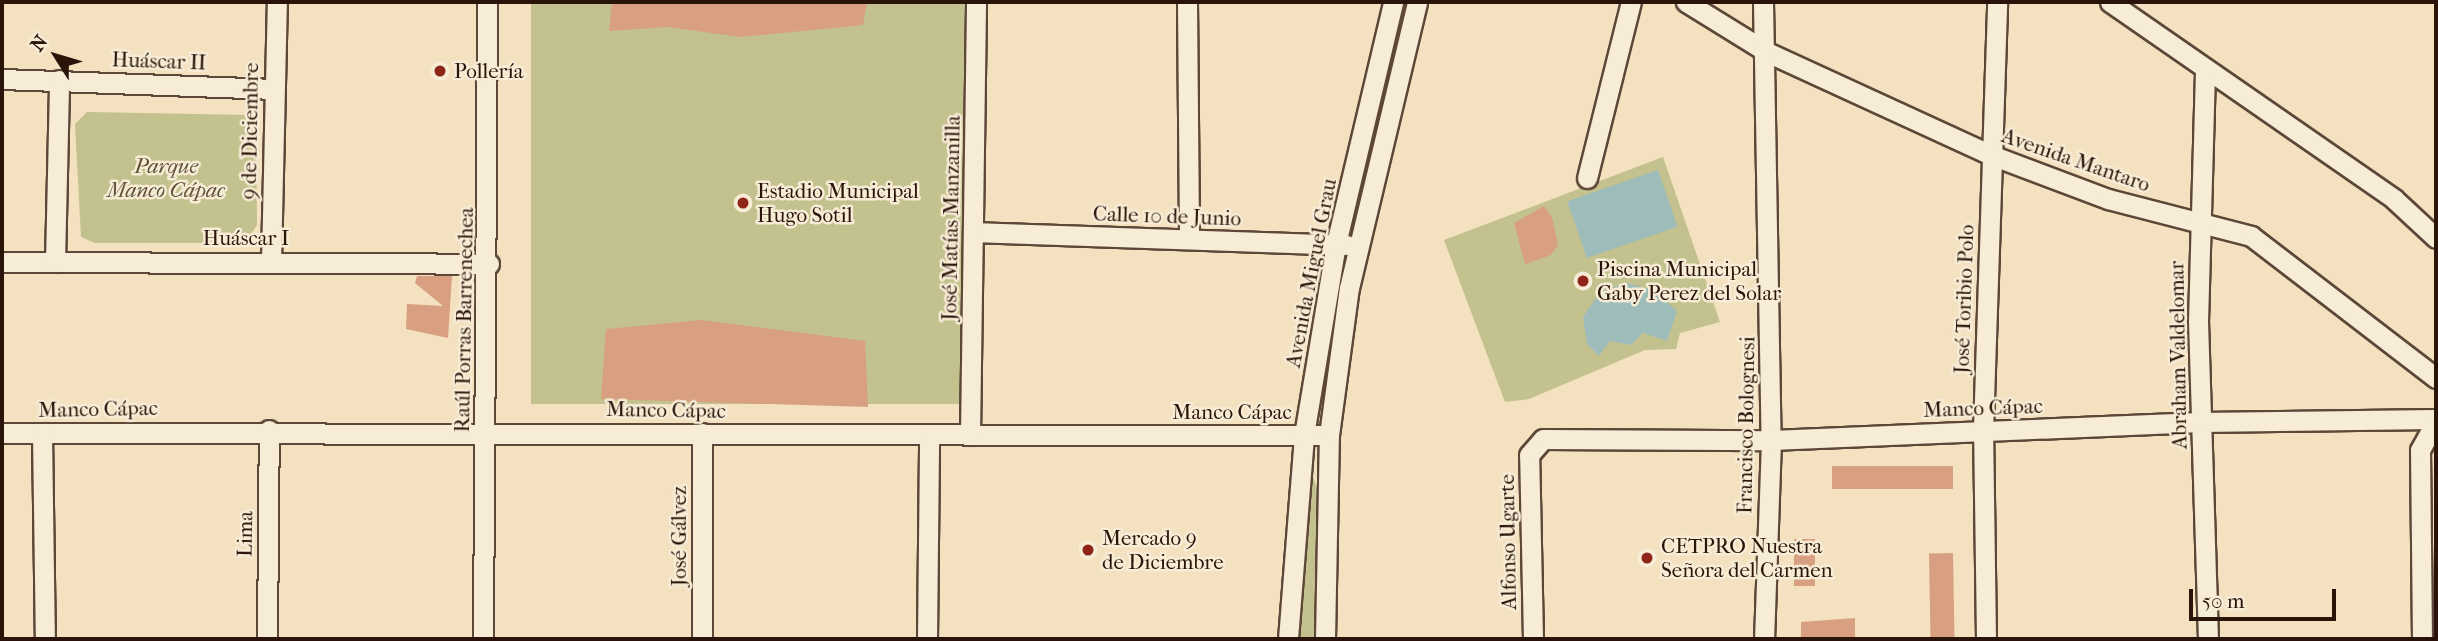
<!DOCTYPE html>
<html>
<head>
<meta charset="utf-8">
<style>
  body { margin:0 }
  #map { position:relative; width:2438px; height:641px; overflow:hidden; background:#f3e1c0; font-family:"IM FELL French Canon",serif }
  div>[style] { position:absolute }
  .green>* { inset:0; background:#c3c18d; transform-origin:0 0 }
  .water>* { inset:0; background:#9ebcba; transform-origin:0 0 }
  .building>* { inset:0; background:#d8a080; transform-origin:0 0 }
  .roads { filter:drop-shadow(2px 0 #5c4738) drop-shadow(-2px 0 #5c4738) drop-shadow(0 2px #5c4738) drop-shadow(0 -2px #5c4738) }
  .street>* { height:19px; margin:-9.5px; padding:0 9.5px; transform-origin:9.5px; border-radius:9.5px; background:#f7ecd6 }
  .dots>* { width:19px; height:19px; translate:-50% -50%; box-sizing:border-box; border:4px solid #f7ecd6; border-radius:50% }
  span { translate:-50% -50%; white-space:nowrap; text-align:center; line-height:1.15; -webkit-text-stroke:5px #f7ecd6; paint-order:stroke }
  .street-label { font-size:21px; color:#2a140a }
  .poi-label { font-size:21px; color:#2a140a }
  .left { translate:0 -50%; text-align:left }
  .park-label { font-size:21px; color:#605138; font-style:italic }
  .frame { position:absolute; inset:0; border:4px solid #2a140a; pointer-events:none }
  .north { position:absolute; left:21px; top:21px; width:70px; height:70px; -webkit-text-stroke:5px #f7ecd6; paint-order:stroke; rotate:307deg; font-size:19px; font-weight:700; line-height:28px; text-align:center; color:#2a140a }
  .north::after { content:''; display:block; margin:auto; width:24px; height:32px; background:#2a140a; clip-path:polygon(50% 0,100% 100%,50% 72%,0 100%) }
  .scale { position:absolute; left:2189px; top:589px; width:147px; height:32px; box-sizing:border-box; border:4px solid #2a140a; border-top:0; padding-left:9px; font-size:21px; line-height:24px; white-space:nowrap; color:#2a140a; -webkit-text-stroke:5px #f7ecd6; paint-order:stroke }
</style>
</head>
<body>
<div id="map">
  <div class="green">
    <i style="left:531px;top:2px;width:438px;height:402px"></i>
    <i style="clip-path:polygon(87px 112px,250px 115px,256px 126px,257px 225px,249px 237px,243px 243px,95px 243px,81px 237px,75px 124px)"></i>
    <i style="clip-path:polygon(1663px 157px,1720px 322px,1680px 333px,1676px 349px,1645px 350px,1529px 399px,1505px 402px,1444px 240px)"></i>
    <i style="clip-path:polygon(1312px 475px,1318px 489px,1315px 639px,1296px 639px,1306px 485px)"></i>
  </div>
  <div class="water">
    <i style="left:1658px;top:170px;width:60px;height:96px;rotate:71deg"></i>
    <i style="clip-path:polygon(1626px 283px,1654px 290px,1677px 311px,1667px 341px,1643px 333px,1631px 345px,1610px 341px,1599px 356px,1587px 344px,1583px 317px,1600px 292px)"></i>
  </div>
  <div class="building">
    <i style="clip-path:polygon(612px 2px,867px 2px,863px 25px,741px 37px,667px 27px,609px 31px)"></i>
    <i style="clip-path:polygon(1544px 206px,1552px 217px,1558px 245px,1551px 255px,1525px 264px,1514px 223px)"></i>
    <i style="clip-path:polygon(417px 276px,452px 276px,448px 338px,406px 329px,407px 304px,443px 306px,415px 283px)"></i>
    <i style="clip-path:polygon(701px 320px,865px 341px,868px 407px,601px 399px,606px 329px)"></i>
    <i style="left:1953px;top:466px;width:23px;height:121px;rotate:90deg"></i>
    <i style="left:1794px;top:539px;width:21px;height:47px"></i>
    <i style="left:1953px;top:553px;width:86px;height:24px;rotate:89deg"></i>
    <i style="clip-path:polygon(1855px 618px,1855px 639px,1801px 639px,1801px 622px)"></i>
  </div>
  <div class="roads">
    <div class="street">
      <i style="left:1187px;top:2px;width:236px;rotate:89.5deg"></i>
      <i style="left:1686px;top:2px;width:95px;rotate:31.7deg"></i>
      <i style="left:1767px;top:52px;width:247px;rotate:24.7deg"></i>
      <i style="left:1991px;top:155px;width:125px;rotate:20.6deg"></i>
      <i style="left:2108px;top:199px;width:148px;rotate:14.5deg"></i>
      <i style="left:2251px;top:236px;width:233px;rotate:37.5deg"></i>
      <i style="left:1763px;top:2px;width:438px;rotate:89deg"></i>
      <i style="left:1771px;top:440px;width:199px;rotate:92deg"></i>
      <i style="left:2110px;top:2px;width:346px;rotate:34.7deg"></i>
      <i style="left:2394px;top:199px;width:57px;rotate:42.9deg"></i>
      <i style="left:2205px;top:71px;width:250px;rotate:91.6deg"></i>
      <i style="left:2198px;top:321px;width:318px;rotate:88.2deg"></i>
      <i style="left:2px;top:79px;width:271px;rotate:2.1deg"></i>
      <i style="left:1587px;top:178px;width:181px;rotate:-76deg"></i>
      <i style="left:974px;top:232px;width:373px;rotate:2deg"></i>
      <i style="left:271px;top:261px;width:259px;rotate:-88.7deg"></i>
      <i style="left:2px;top:262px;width:487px;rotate:0.2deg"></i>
      <i style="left:55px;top:262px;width:182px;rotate:-88.7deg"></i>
      <i style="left:2px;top:433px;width:1327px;rotate:0.09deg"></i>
      <i style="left:42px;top:433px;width:206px;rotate:89.2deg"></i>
      <i style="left:702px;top:433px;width:206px;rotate:90deg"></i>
      <i style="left:970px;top:435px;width:433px;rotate:-89.2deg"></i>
      <i style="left:267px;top:639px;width:209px;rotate:-89.5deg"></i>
      <i style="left:483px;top:639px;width:637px;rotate:-89.64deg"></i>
      <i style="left:927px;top:639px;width:204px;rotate:-89.4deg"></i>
      <i style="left:1288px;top:639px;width:205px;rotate:-85.5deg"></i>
      <i style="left:1304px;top:435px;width:194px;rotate:-80.5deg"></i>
      <i style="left:1336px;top:244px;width:249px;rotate:-76.7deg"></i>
      <i style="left:1325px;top:639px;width:204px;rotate:-88.9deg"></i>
      <i style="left:1329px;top:435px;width:148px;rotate:-82.3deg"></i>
      <i style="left:1349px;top:288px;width:294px;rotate:-76.6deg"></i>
      <i style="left:1533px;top:639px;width:184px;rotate:-91.2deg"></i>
      <i style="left:1529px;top:455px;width:21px;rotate:-49deg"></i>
      <i style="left:1543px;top:439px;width:228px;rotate:0.3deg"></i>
      <i style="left:1771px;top:440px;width:429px;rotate:-2.4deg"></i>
      <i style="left:2200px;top:422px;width:236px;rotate:-0.7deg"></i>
      <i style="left:1986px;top:639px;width:209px;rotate:-90.8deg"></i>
      <i style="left:1983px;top:430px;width:428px;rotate:-88.1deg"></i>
      <i style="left:2422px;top:639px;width:189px;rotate:-90.6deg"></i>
      <i style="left:2420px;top:450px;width:33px;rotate:-61deg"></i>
    </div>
  </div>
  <div class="dots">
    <i style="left:440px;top:71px;background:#8f2418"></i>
    <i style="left:743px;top:203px;background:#8f2418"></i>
    <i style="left:1583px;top:281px;background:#8f2418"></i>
    <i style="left:1088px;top:550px;background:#8f2418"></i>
    <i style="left:1647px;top:558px;background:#8f2418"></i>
  </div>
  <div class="street-label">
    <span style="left:159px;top:61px;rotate:2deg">Huáscar II</span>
    <span style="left:250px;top:131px;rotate:-89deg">9 de Diciembre</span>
    <span style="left:2076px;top:160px;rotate:19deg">Avenida Mantaro</span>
    <span style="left:1167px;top:216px;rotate:2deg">Calle 10 de Junio</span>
    <span style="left:951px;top:218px;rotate:-89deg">José Matías Manzanilla</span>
    <span style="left:246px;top:238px">Huáscar I</span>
    <span style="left:1311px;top:273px;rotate:-79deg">Avenida Miguel Grau</span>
    <span style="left:1964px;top:299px;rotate:-88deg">José Toribio Polo</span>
    <span style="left:464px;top:320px;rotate:-89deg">Raúl Porras Barrenechea</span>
    <span style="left:2178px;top:355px;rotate:-91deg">Abraham Valdelomar</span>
    <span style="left:1983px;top:408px;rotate:-2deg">Manco Cápac</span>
    <span style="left:98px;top:409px;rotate:-1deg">Manco Cápac</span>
    <span style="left:666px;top:410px;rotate:1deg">Manco Cápac</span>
    <span style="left:1232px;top:412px">Manco Cápac</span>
    <span style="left:1746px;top:425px;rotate:-89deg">Francisco Bolognesi</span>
    <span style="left:245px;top:534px;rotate:-89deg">Lima</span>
    <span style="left:679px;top:536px;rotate:-90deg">José Gálvez</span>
    <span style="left:1508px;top:542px;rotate:-91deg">Alfonso Ugarte</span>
  </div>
  <div class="poi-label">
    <span class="left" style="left:454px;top:71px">Pollería</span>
    <span class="left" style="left:757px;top:203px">Estadio Municipal<br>Hugo Sotil</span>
    <span class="left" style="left:1597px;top:281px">Piscina Municipal<br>Gaby Perez del Solar</span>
    <span class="left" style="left:1102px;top:550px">Mercado 9<br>de Diciembre</span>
    <span class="left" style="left:1661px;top:558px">CETPRO Nuestra<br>Señora del Carmen</span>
  </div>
  <div class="park-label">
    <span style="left:166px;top:178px">Parque<br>Manco Cápac</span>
  </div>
  <div class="frame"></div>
  <div class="north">N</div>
  <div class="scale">50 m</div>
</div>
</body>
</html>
